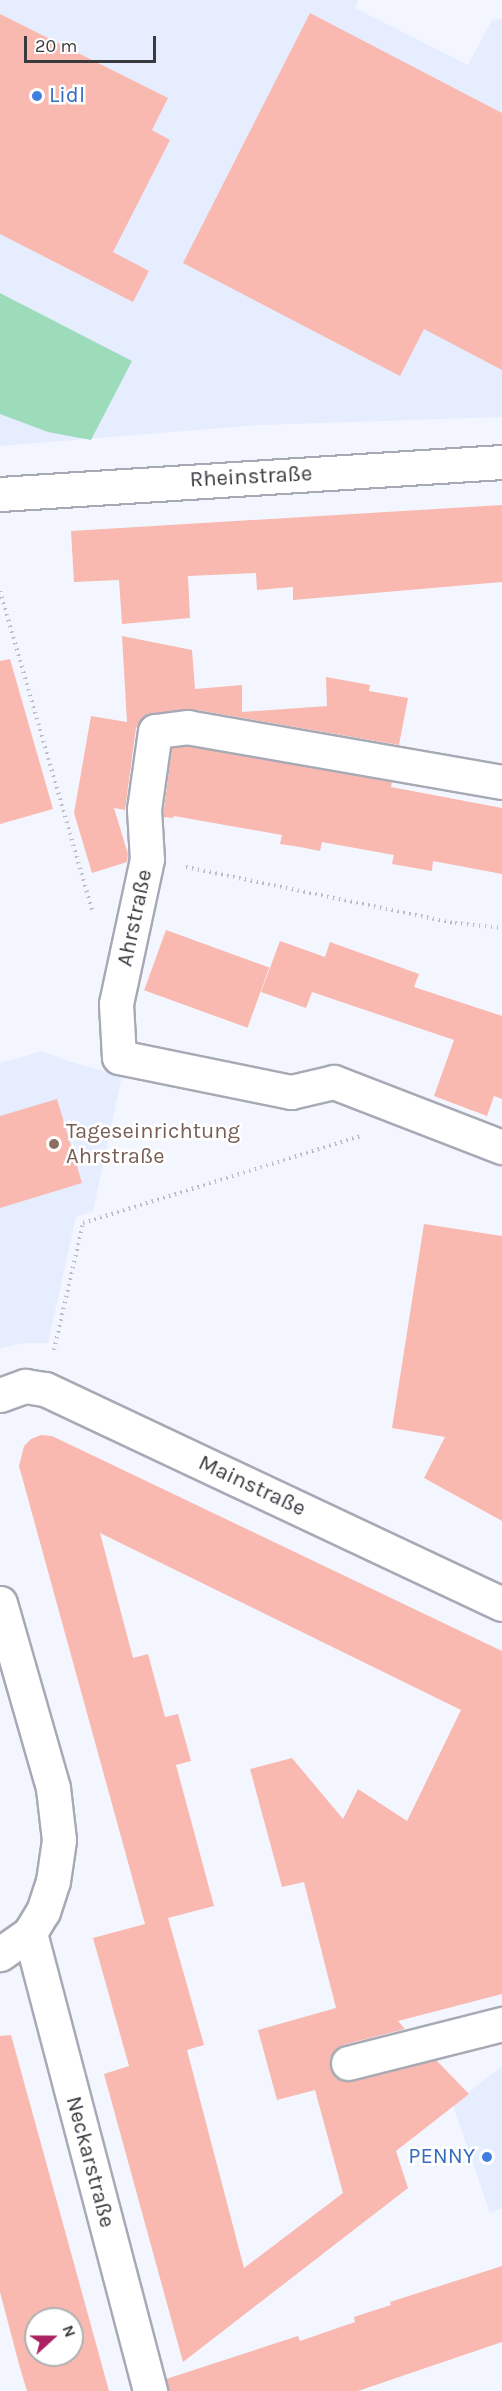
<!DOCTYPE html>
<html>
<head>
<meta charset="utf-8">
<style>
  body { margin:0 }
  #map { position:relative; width:502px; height:2391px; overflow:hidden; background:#f3f6ff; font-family:Karla,sans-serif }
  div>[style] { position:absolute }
  .built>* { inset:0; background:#e6edff }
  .green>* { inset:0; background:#9cdcbb }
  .building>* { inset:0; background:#f9b9b0; transform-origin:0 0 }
  .path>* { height:4px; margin-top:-2px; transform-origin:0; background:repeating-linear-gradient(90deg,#babdc4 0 1.5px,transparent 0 6px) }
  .roads { filter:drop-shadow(2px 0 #a7aab5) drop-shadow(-2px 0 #a7aab5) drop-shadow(0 2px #a7aab5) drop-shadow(0 -2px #a7aab5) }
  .minor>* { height:33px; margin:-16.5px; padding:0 16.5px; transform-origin:16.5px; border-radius:16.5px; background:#fff }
  .dots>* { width:16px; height:16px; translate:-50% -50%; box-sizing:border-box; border:3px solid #fff; border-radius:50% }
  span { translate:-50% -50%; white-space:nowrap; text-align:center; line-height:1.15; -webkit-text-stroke:5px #fff; paint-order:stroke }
  .shop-label { font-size:22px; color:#366cbe }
  .left { translate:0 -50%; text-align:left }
  .right { translate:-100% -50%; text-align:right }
  .street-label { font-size:22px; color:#383a3e }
  .education-label { font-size:22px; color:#785e54 }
  .north { position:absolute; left:24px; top:2307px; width:60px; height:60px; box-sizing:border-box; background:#fff; border:2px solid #afb0b2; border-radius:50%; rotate:69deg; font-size:16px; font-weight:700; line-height:24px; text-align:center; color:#383a3e }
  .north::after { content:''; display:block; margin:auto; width:21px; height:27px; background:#ac2161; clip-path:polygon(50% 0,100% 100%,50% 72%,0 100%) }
  .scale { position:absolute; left:24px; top:36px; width:132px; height:27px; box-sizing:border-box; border:3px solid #383a3e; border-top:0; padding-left:8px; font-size:18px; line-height:21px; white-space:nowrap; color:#383a3e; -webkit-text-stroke:4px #fff; paint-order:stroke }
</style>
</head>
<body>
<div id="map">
  <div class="built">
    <i style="clip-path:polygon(0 0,358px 0,355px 8px,468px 65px,492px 20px,502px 19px,502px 417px,260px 425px,0 446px,0 414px,9px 416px,131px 361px,0 293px)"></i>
    <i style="clip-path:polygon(42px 1051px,71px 1062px,122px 1076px,93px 1211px,76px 1217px,48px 1343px,25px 1343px,0 1348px,0 1063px)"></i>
    <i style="clip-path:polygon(502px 2066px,502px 2208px,490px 2213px,453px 2105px)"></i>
  </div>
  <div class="green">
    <i style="clip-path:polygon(0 293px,132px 361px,91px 440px,48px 432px,0 414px)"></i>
  </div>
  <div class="building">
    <i style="clip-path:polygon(310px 13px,502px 113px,502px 370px,424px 329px,400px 376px,183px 263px)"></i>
    <i style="clip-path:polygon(0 14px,168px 98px,152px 130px,170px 140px,113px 252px,149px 271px,133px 302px,0 234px)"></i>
    <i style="clip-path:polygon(502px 505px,502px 582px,293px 600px,293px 587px,257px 590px,256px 573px,188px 576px,190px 618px,122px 624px,119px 580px,74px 582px,71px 531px)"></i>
    <i style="clip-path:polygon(122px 636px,192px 650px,195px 689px,242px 685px,242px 712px,327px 706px,326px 677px,370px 685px,369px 691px,408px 698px,399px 745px,191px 709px,146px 715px,136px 728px,125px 810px,114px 808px,128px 854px,127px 862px,92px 873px,74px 813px,91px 716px,127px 722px)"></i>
    <i style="clip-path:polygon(10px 659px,53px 809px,0 824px,0 661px)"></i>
    <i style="clip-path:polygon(188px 746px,392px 782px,391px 787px,502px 808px,502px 874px,433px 861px,432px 871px,392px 864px,394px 855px,322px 842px,320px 851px,300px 847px,280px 844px,282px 835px,174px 816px,173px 818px,163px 817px,172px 748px)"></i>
    <i style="left:166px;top:930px;width:110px;height:64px;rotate:20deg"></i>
    <i style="clip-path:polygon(280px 941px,325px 957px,330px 942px,419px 974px,414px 987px,502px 1016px,502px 1099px,494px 1096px,487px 1116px,434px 1096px,454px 1040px,312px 992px,306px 1008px,261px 992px)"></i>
    <i style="clip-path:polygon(57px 1099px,82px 1183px,0 1208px,0 1116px)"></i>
    <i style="clip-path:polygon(424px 1224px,502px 1236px,502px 1521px,424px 1478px,445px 1437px,392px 1428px)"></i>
    <i style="clip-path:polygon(evenodd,41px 1435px,52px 1436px,502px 1651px,502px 1994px,398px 2021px,405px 2029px,343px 2045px,335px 2050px,330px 2058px,330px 2068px,334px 2076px,343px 2081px,436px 2060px,469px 2094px,396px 2151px,408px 2188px,183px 2362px,104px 2074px,129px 2066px,93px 1938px,145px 1924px,19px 1466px,24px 1446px,31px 1439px,41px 1435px,100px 1533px,461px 1710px,407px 1821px,358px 1789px,343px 1819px,292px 1758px,250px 1769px,282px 1887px,304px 1882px,336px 2008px,258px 2030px,277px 2100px,315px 2090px,343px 2193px,244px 2268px,187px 2050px,204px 2045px,168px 1918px,214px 1906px,176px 1765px,191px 1761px,178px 1714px,165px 1717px,148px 1654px,133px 1658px,100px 1533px)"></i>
    <i style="clip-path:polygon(evenodd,11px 2035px,54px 2191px,109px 2391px,27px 2391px,20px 2368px,0 2292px,0 2036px,11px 2035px,36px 2319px,72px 2319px,72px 2355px,36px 2355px,36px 2319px)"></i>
    <i style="clip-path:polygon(502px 2266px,502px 2342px,358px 2391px,168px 2391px,166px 2379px,298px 2336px,300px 2341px,355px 2322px,354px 2317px,391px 2305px,390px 2302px)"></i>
  </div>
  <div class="path">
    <i style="left:0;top:591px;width:335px;rotate:73.9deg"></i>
    <i style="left:186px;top:867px;width:275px;rotate:11.8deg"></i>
    <i style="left:455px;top:923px;width:47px;rotate:6.1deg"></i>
    <i style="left:54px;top:1350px;width:130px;rotate:-77.1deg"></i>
    <i style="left:83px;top:1223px;width:291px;rotate:-17.4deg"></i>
  </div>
  <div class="roads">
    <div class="minor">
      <i style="left:0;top:494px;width:503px;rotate:-3.65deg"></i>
      <i style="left:502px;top:782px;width:319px;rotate:-170.1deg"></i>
      <i style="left:188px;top:727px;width:33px;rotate:173deg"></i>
      <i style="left:155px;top:731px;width:79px;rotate:98deg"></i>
      <i style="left:144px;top:809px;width:50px;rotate:86.6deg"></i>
      <i style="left:147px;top:859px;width:148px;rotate:102.1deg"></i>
      <i style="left:116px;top:1004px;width:53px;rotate:86.8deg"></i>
      <i style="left:119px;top:1057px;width:176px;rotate:11.5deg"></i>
      <i style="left:291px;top:1092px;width:44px;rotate:-13.1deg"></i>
      <i style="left:334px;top:1082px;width:180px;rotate:21.2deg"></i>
      <i style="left:0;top:1395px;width:27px;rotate:-20deg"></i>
      <i style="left:25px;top:1386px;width:20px;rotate:9deg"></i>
      <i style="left:45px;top:1389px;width:505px;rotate:25.2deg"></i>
      <i style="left:0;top:1603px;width:192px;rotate:74deg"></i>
      <i style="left:53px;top:1788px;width:52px;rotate:83.4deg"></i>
      <i style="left:59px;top:1840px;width:41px;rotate:98.3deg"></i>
      <i style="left:53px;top:1881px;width:32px;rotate:108deg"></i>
      <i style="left:43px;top:1911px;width:26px;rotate:121deg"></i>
      <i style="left:30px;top:1933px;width:37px;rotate:145deg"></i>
      <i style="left:30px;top:1933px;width:473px;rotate:75.3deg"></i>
      <i style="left:348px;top:2063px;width:159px;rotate:-14.2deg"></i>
    </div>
  </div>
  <div class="dots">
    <i style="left:37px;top:96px;background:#3f7fe0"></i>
    <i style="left:54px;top:1144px;background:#8d6e63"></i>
    <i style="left:487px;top:2157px;background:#3f7fe0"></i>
  </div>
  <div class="shop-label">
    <span class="left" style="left:49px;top:96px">Lidl</span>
    <span class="right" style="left:475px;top:2157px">PENNY</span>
  </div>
  <div class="street-label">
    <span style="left:251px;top:477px;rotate:-3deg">Rheinstraße</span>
    <span style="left:135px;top:918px;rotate:-78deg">Ahrstraße</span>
    <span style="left:252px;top:1486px;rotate:25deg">Mainstraße</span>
    <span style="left:90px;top:2162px;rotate:75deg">Neckarstraße</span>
  </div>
  <div class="education-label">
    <span class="left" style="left:66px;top:1144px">Tageseinrichtung<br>Ahrstraße</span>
  </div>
  <div class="north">N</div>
  <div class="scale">20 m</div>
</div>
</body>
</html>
